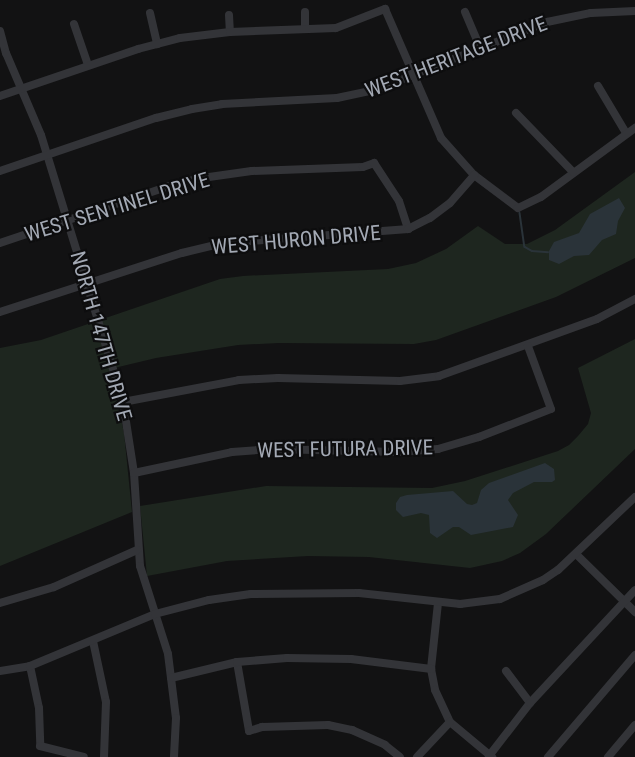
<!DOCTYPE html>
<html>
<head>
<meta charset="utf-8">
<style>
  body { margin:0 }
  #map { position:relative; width:635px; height:757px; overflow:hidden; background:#121213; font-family:"Roboto Condensed",sans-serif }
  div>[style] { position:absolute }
  .green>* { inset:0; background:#1e261f }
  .water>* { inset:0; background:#2a3339 }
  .stream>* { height:1.5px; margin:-0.75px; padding:0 0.75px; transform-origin:0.75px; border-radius:0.75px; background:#2a3339 }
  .minor>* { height:8px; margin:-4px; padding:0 4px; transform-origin:4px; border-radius:4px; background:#333438 }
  span { translate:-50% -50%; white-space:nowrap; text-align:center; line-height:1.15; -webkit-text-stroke:4.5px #0d0d0e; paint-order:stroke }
  .street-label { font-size:21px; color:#a3a9b4 }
</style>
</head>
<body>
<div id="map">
  <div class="green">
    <i style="clip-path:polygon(635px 172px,635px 258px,556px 297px,436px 340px,414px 344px,279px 343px,238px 345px,156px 358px,110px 369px,124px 433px,132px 512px,0 566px,0 348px,41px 340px,220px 279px,243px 276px,388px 269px,416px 263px,446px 249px,478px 226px,505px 244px,527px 244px,555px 230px)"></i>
    <i style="clip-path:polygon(635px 339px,635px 449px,546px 534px,520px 553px,502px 561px,470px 568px,369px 557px,308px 556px,227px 561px,147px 576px,140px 506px,266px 486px,432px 488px,465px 481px,558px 451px,569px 445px,578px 436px,588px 424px,591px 413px,578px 368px)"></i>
  </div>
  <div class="water">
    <i style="clip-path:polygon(619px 198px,625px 208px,618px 221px,616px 234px,602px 240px,589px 255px,574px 256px,559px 264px,549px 260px,549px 251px,554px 242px,579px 233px,590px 214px)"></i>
    <i style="clip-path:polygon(545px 463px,554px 469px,555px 480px,552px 482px,534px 482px,513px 493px,508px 500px,518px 515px,513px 527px,471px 535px,459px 527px,453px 527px,437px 538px,430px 533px,429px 515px,421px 513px,403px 517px,396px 510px,396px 503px,400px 497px,407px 495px,453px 491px,467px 504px,472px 505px,477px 503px,481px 490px,489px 483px)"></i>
  </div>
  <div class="stream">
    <i style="left:520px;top:213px;width:34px;rotate:82deg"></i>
    <i style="left:525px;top:247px;width:8px;rotate:30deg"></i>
    <i style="left:532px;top:251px;width:16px;rotate:4deg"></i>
  </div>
  <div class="minor">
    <i style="left:305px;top:12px;width:17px;rotate:90deg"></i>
    <i style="left:465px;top:12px;width:38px;rotate:67deg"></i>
    <i style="left:150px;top:13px;width:32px;rotate:77deg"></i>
    <i style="left:229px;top:15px;width:17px;rotate:87deg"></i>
    <i style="left:74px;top:24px;width:43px;rotate:71.1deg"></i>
    <i style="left:0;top:31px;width:23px;rotate:75deg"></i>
    <i style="left:6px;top:53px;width:89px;rotate:66.9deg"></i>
    <i style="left:41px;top:135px;width:279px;rotate:72.9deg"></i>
    <i style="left:123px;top:402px;width:72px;rotate:81.2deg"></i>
    <i style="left:134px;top:473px;width:93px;rotate:86.3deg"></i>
    <i style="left:140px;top:566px;width:92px;rotate:72.3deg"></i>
    <i style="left:168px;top:654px;width:64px;rotate:82.9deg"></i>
    <i style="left:176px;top:718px;width:39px;rotate:93deg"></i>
    <i style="left:598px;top:86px;width:55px;rotate:59.2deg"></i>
    <i style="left:0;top:96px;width:146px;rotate:-18.8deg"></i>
    <i style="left:138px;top:49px;width:43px;rotate:-14.7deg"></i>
    <i style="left:180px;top:38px;width:50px;rotate:-6.8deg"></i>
    <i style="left:230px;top:32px;width:106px;rotate:-2.2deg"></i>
    <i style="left:336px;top:28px;width:53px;rotate:-21.2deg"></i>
    <i style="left:385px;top:9px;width:141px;rotate:66.5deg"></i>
    <i style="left:441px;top:138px;width:50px;rotate:48.3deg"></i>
    <i style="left:474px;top:175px;width:55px;rotate:36.9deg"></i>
    <i style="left:518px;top:208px;width:25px;rotate:-26deg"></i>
    <i style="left:541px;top:197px;width:117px;rotate:-36.3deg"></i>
    <i style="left:516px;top:113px;width:82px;rotate:46deg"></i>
    <i style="left:0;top:171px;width:165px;rotate:-18.8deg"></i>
    <i style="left:156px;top:118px;width:37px;rotate:-14deg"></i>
    <i style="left:192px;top:109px;width:30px;rotate:-9deg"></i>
    <i style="left:222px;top:104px;width:115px;rotate:-3deg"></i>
    <i style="left:337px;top:98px;width:39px;rotate:-12deg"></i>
    <i style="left:375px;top:90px;width:185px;rotate:-21.6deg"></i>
    <i style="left:547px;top:22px;width:45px;rotate:-11.6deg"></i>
    <i style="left:591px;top:13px;width:44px;rotate:-2.6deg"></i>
    <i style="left:0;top:243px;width:178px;rotate:-18.6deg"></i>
    <i style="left:169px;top:186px;width:34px;rotate:-14deg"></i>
    <i style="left:202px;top:178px;width:50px;rotate:-8deg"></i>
    <i style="left:252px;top:171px;width:111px;rotate:-2.1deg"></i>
    <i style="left:363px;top:167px;width:12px;rotate:-20deg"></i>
    <i style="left:374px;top:163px;width:45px;rotate:56.7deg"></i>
    <i style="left:399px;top:201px;width:29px;rotate:72deg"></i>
    <i style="left:0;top:312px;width:191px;rotate:-18deg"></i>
    <i style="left:182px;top:253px;width:42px;rotate:-13.7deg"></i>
    <i style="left:223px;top:243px;width:186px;rotate:-4.3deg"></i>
    <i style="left:408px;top:229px;width:25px;rotate:-27deg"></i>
    <i style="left:430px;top:218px;width:25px;rotate:-37deg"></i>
    <i style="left:450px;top:203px;width:37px;rotate:-49deg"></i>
    <i style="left:123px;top:402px;width:118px;rotate:-10.7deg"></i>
    <i style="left:239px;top:380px;width:39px;rotate:-3deg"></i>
    <i style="left:278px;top:378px;width:122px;rotate:1.4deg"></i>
    <i style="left:400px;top:381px;width:39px;rotate:-7deg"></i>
    <i style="left:439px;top:376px;width:168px;rotate:-19.8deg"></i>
    <i style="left:597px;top:319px;width:43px;rotate:-27.8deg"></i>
    <i style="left:134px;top:473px;width:100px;rotate:-12.1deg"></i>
    <i style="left:232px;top:452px;width:40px;rotate:-4.3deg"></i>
    <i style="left:272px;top:449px;width:126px;rotate:1.4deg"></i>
    <i style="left:398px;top:452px;width:40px;rotate:-4.3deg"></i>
    <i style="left:438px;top:449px;width:43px;rotate:-16.3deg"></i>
    <i style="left:479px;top:437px;width:77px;rotate:-21.3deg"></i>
    <i style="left:551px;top:409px;width:67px;rotate:-110.1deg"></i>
    <i style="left:576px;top:554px;width:83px;rotate:44.5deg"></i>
    <i style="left:0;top:603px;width:56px;rotate:-16.5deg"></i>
    <i style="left:54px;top:587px;width:91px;rotate:-24deg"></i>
    <i style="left:438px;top:603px;width:66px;rotate:96.1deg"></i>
    <i style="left:431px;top:669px;width:21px;rotate:79deg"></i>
    <i style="left:435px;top:690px;width:35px;rotate:65deg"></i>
    <i style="left:450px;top:722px;width:55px;rotate:39.8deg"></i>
    <i style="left:93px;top:641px;width:62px;rotate:78deg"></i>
    <i style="left:106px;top:702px;width:55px;rotate:92.1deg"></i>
    <i style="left:237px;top:662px;width:70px;rotate:80.1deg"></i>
    <i style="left:249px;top:731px;width:14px;rotate:-17deg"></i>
    <i style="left:262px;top:727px;width:66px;rotate:-1.7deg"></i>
    <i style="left:328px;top:725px;width:25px;rotate:12deg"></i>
    <i style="left:352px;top:730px;width:36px;rotate:24deg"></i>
    <i style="left:385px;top:745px;width:19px;rotate:39deg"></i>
    <i style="left:30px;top:666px;width:43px;rotate:77.9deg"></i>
    <i style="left:39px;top:708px;width:38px;rotate:88deg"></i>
    <i style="left:40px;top:746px;width:45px;rotate:14deg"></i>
    <i style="left:0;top:671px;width:30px;rotate:-9deg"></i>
    <i style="left:30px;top:666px;width:135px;rotate:-22.6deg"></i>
    <i style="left:155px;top:614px;width:56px;rotate:-14.5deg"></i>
    <i style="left:209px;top:600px;width:42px;rotate:-8.1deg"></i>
    <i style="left:251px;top:594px;width:108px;rotate:-0.5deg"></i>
    <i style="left:359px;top:593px;width:102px;rotate:6.2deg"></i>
    <i style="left:460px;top:604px;width:40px;rotate:-7.1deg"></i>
    <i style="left:500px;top:599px;width:47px;rotate:-23.8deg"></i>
    <i style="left:543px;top:580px;width:18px;rotate:-34deg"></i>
    <i style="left:558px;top:570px;width:106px;rotate:-43.5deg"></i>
    <i style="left:506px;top:671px;width:40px;rotate:53deg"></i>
    <i style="left:171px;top:678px;width:68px;rotate:-13.6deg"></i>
    <i style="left:237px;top:662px;width:50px;rotate:-4.6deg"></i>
    <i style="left:287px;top:658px;width:64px;rotate:0.9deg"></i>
    <i style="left:351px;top:659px;width:81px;rotate:7.1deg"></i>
    <i style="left:489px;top:756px;width:67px;rotate:-52.3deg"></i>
    <i style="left:530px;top:703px;width:154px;rotate:-47.1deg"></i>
    <i style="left:417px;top:757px;width:48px;rotate:-46.7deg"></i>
    <i style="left:548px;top:757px;width:134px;rotate:-49.5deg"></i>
    <i style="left:608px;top:757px;width:42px;rotate:-49.8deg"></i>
  </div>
  <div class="street-label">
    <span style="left:456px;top:57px;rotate:-21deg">WEST HERITAGE DRIVE</span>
    <span style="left:117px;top:207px;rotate:-17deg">WEST SENTINEL DRIVE</span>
    <span style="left:296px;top:240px;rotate:-5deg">WEST HURON DRIVE</span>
    <span style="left:101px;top:336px;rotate:74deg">NORTH 147TH DRIVE</span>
    <span style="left:345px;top:449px;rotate:-1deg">WEST FUTURA DRIVE</span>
  </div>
</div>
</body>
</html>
